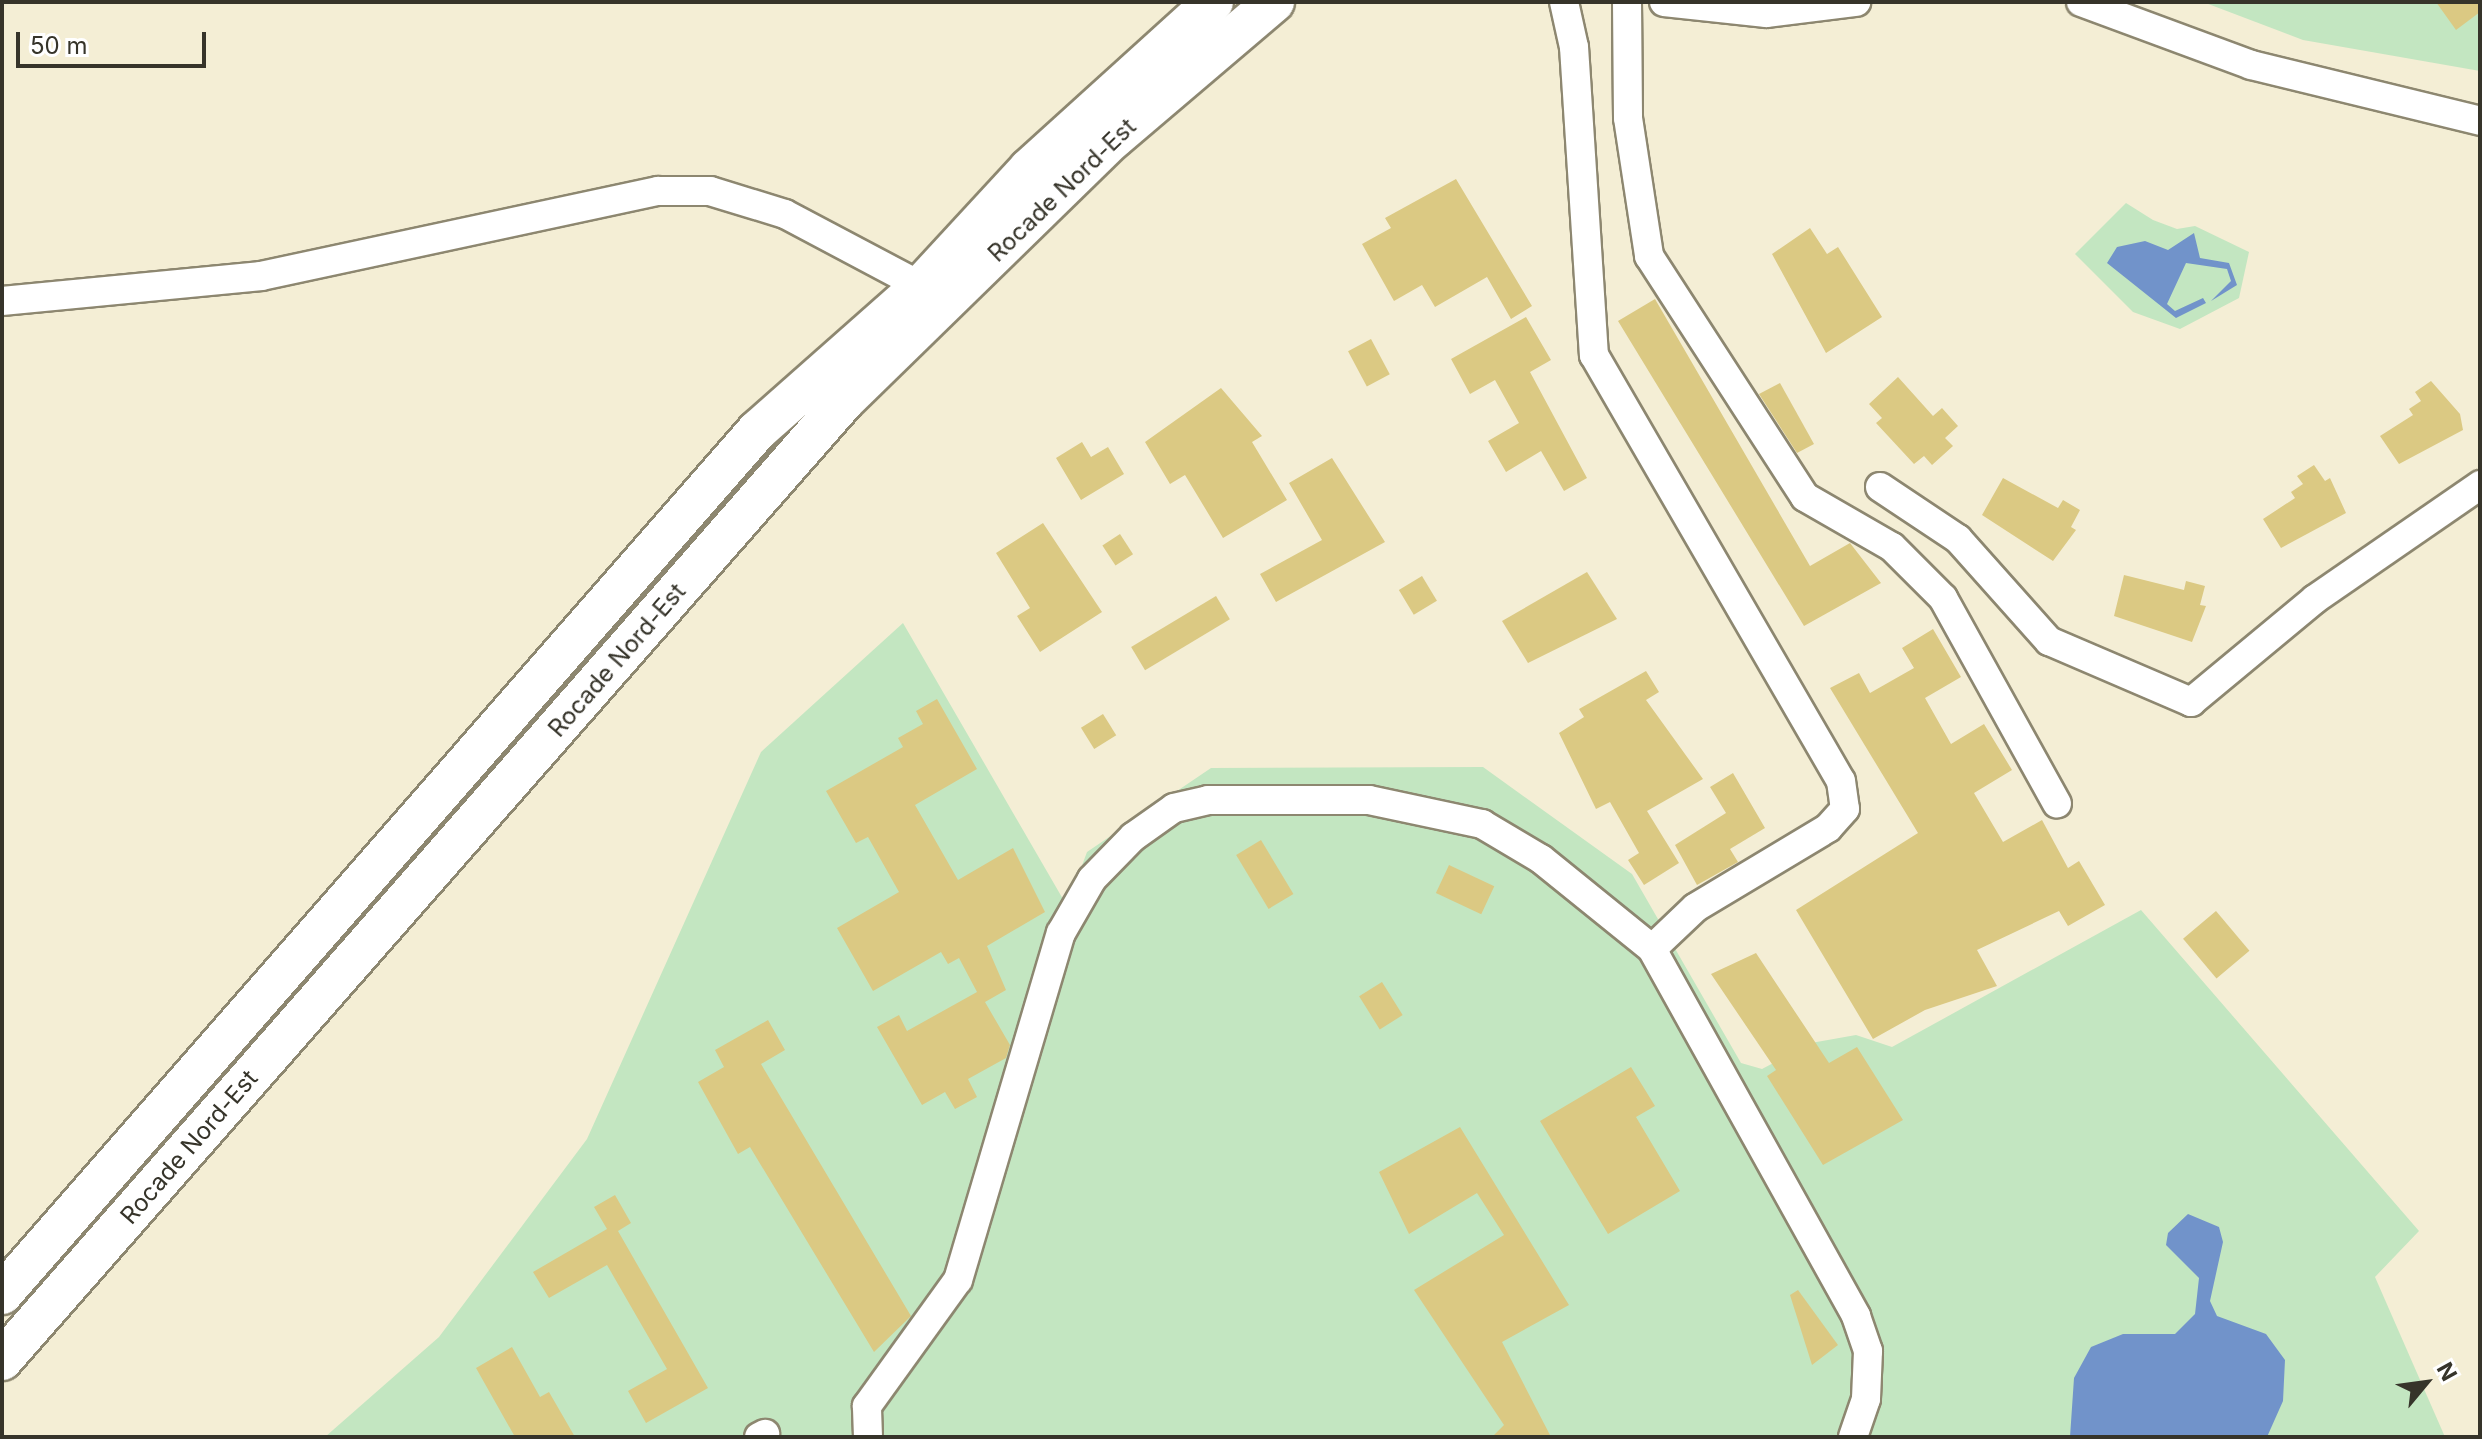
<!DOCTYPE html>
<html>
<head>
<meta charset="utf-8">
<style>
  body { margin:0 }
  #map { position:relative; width:2482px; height:1439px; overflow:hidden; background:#f4eed5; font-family:Inter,sans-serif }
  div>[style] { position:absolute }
  .green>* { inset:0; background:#c3e6c1 }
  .water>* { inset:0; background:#7193ca }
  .building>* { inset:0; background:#dbc983; transform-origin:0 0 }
  .roads { filter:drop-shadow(2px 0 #8d8770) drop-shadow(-2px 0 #8d8770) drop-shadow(0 2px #8d8770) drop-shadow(0 -2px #8d8770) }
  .minor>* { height:28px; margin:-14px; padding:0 14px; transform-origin:14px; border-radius:14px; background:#fff }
  .highway>* { height:40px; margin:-20px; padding:0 20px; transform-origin:20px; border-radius:20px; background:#fff }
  span { translate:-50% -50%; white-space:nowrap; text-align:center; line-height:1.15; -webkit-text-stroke:8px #fff; paint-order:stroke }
  .street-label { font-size:24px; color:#36342a }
  .frame { position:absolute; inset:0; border:4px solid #36342a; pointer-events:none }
  .north { position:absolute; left:2386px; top:1343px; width:80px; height:80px; -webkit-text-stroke:6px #fff; paint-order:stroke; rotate:61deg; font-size:22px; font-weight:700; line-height:32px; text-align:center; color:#36342a }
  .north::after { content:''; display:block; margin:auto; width:28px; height:36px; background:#36342a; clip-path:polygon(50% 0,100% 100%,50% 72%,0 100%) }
  .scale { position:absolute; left:16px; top:32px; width:190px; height:36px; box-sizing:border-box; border:4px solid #36342a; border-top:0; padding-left:10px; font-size:24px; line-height:28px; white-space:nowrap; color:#36342a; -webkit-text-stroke:6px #fff; paint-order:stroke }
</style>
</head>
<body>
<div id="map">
  <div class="green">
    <i style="clip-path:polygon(2203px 2px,2480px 2px,2480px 71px,2303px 40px)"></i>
    <i style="clip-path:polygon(2126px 203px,2153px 220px,2177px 229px,2195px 226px,2249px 252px,2239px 298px,2180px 329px,2133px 312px,2075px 254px)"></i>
    <i style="clip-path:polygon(903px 623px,1067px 906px,1087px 852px,1211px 768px,1483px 767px,1632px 874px,1741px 1063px,1762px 1069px,1811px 1043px,1856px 1035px,1892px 1047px,2141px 910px,2419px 1231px,2375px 1277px,2445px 1437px,325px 1437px,439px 1337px,587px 1139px,761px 752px)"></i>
  </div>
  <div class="water">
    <i style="clip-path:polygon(2194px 233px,2200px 258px,2229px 263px,2237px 285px,2211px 301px,2231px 281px,2227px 269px,2186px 263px,2167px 304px,2175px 311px,2203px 298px,2206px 303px,2176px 318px,2107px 263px,2117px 247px,2145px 241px,2168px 250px)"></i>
    <i style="clip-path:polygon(2188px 1214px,2219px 1227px,2223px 1242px,2210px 1301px,2217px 1316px,2266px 1334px,2285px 1360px,2283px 1401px,2267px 1437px,2070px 1437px,2074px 1378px,2091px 1347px,2123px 1334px,2175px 1334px,2195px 1314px,2199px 1278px,2166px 1245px,2168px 1233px)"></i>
  </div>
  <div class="building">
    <i style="clip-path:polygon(2436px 2px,2480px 2px,2480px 12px,2456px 30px)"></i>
    <i style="clip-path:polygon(1456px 179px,1532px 306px,1511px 319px,1487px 277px,1435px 307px,1422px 285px,1394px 301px,1362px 244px,1391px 228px,1385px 218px)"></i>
    <i style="clip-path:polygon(1810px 228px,1827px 254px,1838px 247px,1882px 317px,1826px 353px,1772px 254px)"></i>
    <i style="clip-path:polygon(1655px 299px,1810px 566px,1850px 543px,1881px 583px,1804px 626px,1618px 321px)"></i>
    <i style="clip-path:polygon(1526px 317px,1551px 360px,1530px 372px,1587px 478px,1564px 491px,1541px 451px,1506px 472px,1488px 441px,1519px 423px,1495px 380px,1470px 394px,1451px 359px)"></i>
    <i style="left:1371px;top:339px;width:40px;height:26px;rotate:62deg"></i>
    <i style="clip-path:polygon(1898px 377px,1933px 416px,1942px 408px,1958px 426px,1945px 438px,1953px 446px,1932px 465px,1924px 456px,1914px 464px,1876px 423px,1882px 418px,1869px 404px)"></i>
    <i style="clip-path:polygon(2431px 381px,2460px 414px,2463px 430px,2399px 464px,2380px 436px,2413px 415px,2409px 409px,2421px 401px,2415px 392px)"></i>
    <i style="clip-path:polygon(1780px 383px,1814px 444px,1797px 453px,1759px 394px)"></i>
    <i style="clip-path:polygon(1221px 388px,1262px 436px,1252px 442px,1287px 500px,1223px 538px,1185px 475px,1170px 484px,1145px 442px)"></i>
    <i style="clip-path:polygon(1082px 442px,1091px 457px,1108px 447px,1124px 474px,1081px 500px,1056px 458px)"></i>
    <i style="clip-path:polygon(1332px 458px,1385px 542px,1276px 602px,1260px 574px,1322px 540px,1289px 483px)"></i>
    <i style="clip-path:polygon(2314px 465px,2325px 481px,2330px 478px,2346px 513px,2281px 548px,2263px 519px,2295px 498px,2291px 492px,2303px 484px,2297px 476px)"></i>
    <i style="clip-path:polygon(2003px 478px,2058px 508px,2063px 500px,2080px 510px,2071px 527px,2076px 530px,2053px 561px,1982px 515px)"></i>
    <i style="clip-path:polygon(1043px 523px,1102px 612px,1040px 652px,1017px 616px,1030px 608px,996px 553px)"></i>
    <i style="left:1120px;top:534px;width:24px;height:21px;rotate:57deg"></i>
    <i style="clip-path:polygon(1587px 572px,1617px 619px,1528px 663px,1502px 621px)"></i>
    <i style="clip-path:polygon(2124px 575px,2184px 590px,2186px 581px,2205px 586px,2200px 605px,2206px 606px,2192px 642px,2114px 616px)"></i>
    <i style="left:1422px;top:576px;width:29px;height:27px;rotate:59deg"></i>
    <i style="left:1216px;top:596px;width:27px;height:99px;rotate:59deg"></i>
    <i style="clip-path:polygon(1933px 629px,1961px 677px,1925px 698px,1951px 744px,1984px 724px,2012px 770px,1974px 793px,2003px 842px,2042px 820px,2068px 868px,2079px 861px,2105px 905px,2068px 926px,2059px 911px,1977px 950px,1997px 986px,1925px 1010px,1873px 1039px,1796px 910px,1918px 833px,1830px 688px,1859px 673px,1870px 693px,1914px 668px,1902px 648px)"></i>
    <i style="clip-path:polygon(1646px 671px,1659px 692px,1646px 700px,1703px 779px,1647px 811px,1679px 863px,1644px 885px,1628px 860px,1639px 853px,1610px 802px,1596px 809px,1559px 733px,1584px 717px,1579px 709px)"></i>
    <i style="clip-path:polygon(937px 699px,977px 769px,915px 805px,958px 880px,1013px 848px,1045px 912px,987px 946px,1006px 990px,985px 1002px,1010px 1045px,1006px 1058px,968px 1079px,977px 1097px,955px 1109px,945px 1092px,922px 1105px,877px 1027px,899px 1015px,907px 1031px,977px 992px,959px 958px,948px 964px,941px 952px,873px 991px,837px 928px,899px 892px,868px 837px,856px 843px,826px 791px,903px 747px,898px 738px,923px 724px,916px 711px)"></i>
    <i style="left:1103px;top:714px;width:25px;height:26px;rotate:58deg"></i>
    <i style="clip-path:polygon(1733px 773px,1765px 828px,1730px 849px,1738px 862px,1697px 885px,1675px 845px,1726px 813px,1710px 787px)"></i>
    <i style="left:1261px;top:840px;width:63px;height:29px;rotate:59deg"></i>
    <i style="left:1449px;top:865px;width:50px;height:31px;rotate:25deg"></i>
    <i style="left:2216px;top:911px;width:52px;height:43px;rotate:50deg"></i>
    <i style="clip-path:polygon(1756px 953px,1829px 1063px,1857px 1047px,1903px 1120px,1823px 1165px,1767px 1076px,1776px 1070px,1711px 974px)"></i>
    <i style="left:1382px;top:982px;width:39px;height:27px;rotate:58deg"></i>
    <i style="clip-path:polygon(768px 1020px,785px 1050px,761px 1064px,911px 1316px,874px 1352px,750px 1147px,738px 1154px,698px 1082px,724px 1067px,715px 1050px)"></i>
    <i style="clip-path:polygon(1631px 1067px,1655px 1106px,1636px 1117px,1680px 1191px,1608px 1234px,1540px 1121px)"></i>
    <i style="clip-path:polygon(1460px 1127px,1569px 1305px,1502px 1342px,1551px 1437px,1492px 1437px,1504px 1425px,1414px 1290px,1504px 1235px,1477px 1193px,1409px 1234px,1379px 1172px)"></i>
    <i style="clip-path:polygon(615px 1195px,631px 1223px,618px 1231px,708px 1388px,646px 1423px,628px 1391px,667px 1369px,607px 1265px,549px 1298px,533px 1272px,607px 1229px,594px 1207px)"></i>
    <i style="clip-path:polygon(1798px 1290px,1838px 1345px,1812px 1365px,1790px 1295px)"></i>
    <i style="clip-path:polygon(512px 1347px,540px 1397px,549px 1392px,575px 1437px,515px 1437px,476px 1368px)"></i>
  </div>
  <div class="roads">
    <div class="minor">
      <i style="left:1564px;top:2px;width:46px;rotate:77.5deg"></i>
      <i style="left:1574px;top:47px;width:309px;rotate:86.3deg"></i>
      <i style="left:1594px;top:355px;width:492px;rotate:59.9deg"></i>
      <i style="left:1841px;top:781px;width:28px;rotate:82deg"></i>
      <i style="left:1845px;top:809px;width:25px;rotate:132deg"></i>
      <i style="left:1828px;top:828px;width:155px;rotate:149deg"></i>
      <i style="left:1695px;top:908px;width:59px;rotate:136.4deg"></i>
      <i style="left:1627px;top:2px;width:116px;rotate:89.5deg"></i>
      <i style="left:1628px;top:118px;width:140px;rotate:81.3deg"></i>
      <i style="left:1649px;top:256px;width:287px;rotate:57.1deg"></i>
      <i style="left:1805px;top:497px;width:100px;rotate:29.9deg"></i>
      <i style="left:1892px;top:547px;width:72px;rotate:45deg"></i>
      <i style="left:1943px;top:598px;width:235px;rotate:61deg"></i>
      <i style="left:1664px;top:2px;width:103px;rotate:6.2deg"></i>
      <i style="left:1766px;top:13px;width:91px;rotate:-7deg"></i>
      <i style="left:2081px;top:2px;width:181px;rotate:20.3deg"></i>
      <i style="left:2251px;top:65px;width:236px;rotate:13.7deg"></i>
      <i style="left:2px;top:301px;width:260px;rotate:-5.5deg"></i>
      <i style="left:261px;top:276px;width:406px;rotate:-12.1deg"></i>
      <i style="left:658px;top:191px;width:52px"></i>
      <i style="left:710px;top:191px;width:78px;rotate:17deg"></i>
      <i style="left:785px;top:214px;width:154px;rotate:27.9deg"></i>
      <i style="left:1880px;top:487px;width:94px;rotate:33.7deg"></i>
      <i style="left:1958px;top:539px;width:137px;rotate:48.3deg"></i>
      <i style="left:2049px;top:641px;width:155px;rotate:23.2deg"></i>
      <i style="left:2191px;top:702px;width:161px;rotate:-39.7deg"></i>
      <i style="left:2315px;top:599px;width:201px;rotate:-34.6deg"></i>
      <i style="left:759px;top:1437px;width:7px;rotate:-27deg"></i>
      <i style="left:868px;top:1437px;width:31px;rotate:-92deg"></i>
      <i style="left:867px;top:1406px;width:155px;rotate:-54.2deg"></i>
      <i style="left:958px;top:1280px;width:362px;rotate:-73.5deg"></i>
      <i style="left:1061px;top:933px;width:62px;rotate:-60.1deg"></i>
      <i style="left:1092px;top:879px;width:59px;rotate:-45.7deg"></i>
      <i style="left:1133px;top:837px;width:50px;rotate:-35.3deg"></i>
      <i style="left:1174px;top:808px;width:35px;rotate:-13deg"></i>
      <i style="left:1208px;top:800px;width:161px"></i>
      <i style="left:1369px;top:800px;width:116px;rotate:12deg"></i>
      <i style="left:1482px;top:824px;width:69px;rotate:30.7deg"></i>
      <i style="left:1541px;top:859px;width:143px;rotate:39deg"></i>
      <i style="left:1652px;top:949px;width:420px;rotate:60.9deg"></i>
      <i style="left:1856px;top:1316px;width:37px;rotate:71deg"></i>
      <i style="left:1868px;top:1351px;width:48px;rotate:92.4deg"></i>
      <i style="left:1866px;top:1399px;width:40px;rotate:108.9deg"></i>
    </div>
    <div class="highway">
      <i style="left:2px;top:1294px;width:1147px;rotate:-48.82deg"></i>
      <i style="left:757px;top:431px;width:219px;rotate:-41.5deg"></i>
      <i style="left:921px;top:286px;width:159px;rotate:-47.3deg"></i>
      <i style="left:1029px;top:169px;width:248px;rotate:-42.2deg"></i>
      <i style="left:2px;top:1360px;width:1275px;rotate:-48.72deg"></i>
      <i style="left:843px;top:402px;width:378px;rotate:-44.3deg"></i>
      <i style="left:1114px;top:138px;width:210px;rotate:-40.4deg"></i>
    </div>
  </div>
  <div class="street-label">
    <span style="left:1062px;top:190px;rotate:-44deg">Rocade Nord-Est</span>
    <span style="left:617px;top:660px;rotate:-49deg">Rocade Nord-Est</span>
    <span style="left:189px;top:1147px;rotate:-49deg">Rocade Nord-Est</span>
  </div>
  <div class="frame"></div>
  <div class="north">N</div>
  <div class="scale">50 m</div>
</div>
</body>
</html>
